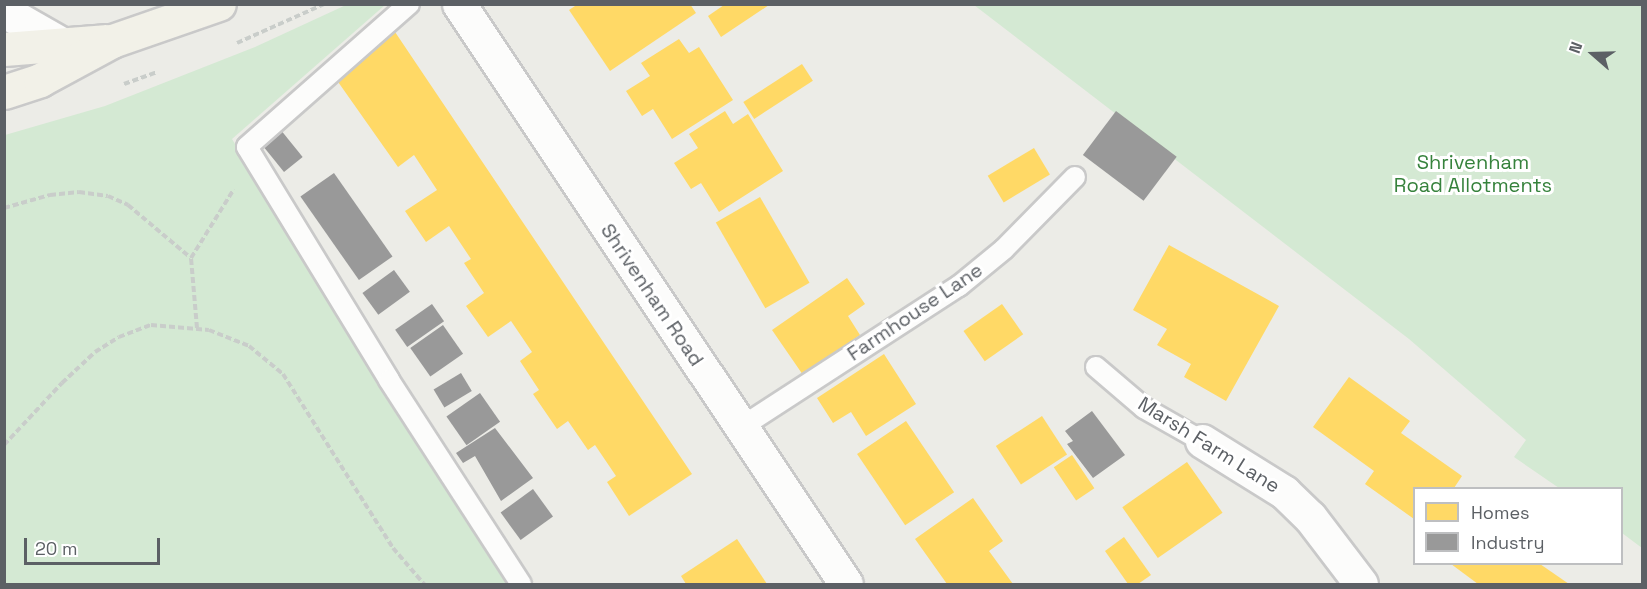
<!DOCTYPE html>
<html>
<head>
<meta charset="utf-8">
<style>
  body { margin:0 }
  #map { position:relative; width:1647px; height:589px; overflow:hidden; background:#ecece7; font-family:"Space Grotesk",sans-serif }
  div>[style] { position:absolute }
  .green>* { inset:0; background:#d4e9d3 }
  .homes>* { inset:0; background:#ffd966; transform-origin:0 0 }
  .industry>* { inset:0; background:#999; transform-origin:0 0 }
  .path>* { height:4px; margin-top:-2px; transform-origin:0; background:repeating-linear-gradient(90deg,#c9cdca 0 6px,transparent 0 9px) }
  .roads { filter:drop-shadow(2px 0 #c9c9c9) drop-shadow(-2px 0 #c9c9c9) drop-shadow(0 2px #c9c9c9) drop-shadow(0 -2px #c9c9c9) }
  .lane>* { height:20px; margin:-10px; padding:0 10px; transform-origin:10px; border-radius:10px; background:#fcfcfb }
  .street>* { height:33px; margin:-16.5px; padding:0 16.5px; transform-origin:16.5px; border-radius:16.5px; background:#fcfcfb }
  .secondary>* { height:33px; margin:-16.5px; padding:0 16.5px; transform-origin:16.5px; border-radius:16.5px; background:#fcfcfb }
  .primary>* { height:33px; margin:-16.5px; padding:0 16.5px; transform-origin:16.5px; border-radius:16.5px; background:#f2f1e8 }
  span { translate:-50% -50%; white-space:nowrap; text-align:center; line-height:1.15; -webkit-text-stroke:6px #fff; paint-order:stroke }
  .park-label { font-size:20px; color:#36823c }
  .street-label { font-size:20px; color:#5c6065 }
  .frame { position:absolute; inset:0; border:6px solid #5c6065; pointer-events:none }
  .legend { position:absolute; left:1413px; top:487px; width:210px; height:78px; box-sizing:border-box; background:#fff; border:2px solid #bebfc1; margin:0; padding:8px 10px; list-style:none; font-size:18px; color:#5c6065 }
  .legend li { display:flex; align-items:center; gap:12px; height:30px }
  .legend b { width:30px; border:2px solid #bebfc1 }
  .north { position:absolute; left:1563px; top:24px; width:60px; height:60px; -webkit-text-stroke:4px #fff; paint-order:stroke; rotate:290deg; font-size:16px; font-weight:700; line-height:24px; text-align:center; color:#5c6065 }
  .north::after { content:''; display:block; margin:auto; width:21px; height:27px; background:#5c6065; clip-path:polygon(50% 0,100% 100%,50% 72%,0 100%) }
  .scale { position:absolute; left:24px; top:538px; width:136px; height:27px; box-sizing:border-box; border:3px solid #5c6065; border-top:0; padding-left:8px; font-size:18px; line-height:21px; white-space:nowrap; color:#5c6065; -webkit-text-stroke:4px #fff; paint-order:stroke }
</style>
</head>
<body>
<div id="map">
  <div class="green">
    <i style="clip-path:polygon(346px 5px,385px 5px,232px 139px,380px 385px,509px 584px,5px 584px,5px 135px,105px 106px,255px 47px)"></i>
    <i style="clip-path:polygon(974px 5px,1642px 5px,1642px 548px,1622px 533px,1622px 488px,1559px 488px,1514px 457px,1526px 440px,1409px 339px)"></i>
  </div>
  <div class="homes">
    <i style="clip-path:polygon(578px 4px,690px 4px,696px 13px,610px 71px,569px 10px)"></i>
    <i style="clip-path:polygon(724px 5px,769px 5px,721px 37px,708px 16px)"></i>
    <i style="clip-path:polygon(391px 26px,692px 474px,629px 516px,607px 482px,616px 476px,595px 445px,588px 450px,568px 421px,557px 429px,533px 394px,539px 390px,520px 361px,532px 352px,511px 321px,488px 337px,466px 306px,484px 293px,464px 263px,471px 259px,449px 226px,426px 242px,405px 211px,437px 190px,414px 155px,398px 167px,336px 79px)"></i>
    <i style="clip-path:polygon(679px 39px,689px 53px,699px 47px,733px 100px,672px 139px,653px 109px,642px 116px,626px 91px,650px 76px,641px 63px)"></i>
    <i style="left:802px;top:64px;width:20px;height:70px;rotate:57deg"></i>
    <i style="clip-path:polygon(725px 111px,733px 124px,748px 114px,783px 171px,719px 212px,701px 183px,691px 189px,674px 163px,698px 148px,689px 134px)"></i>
    <i style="left:1034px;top:148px;width:31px;height:54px;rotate:59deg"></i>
    <i style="left:760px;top:197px;width:99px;height:51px;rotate:60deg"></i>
    <i style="clip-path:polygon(1169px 245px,1279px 306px,1226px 401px,1184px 377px,1191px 364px,1157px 345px,1167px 329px,1133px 310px)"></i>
    <i style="clip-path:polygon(847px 278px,865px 304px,848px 316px,860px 335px,803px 375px,772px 330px)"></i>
    <i style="left:1002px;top:304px;width:37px;height:47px;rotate:55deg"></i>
    <i style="clip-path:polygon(884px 354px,916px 404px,866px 436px,851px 412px,833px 423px,817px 398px)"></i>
    <i style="clip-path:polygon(1349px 377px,1410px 421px,1401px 433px,1462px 476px,1454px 488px,1414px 488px,1414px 519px,1365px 484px,1374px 471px,1313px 427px)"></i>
    <i style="left:1042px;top:416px;width:46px;height:55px;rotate:57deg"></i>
    <i style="left:906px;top:421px;width:86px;height:59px;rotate:56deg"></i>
    <i style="left:1072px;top:455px;width:40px;height:22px;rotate:56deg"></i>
    <i style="left:1187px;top:462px;width:62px;height:79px;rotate:55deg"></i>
    <i style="clip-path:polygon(973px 498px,1003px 541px,989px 551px,1013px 584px,947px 584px,915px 539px)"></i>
    <i style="clip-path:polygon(1124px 537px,1151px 575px,1138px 584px,1128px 584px,1105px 551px)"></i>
    <i style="clip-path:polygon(737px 539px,767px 584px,686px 584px,681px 576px)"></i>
    <i style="clip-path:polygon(1451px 564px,1540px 564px,1569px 584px,1478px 584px)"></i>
  </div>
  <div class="industry">
    <i style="left:1116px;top:111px;width:76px;height:55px;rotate:37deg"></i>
    <i style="left:280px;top:129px;width:36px;height:24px;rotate:51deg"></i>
    <i style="left:334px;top:173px;width:102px;height:41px;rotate:55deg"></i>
    <i style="left:394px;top:270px;width:27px;height:39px;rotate:54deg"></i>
    <i style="left:432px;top:304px;width:21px;height:45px;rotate:55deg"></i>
    <i style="left:443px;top:325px;width:35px;height:40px;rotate:55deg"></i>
    <i style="left:461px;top:373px;width:21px;height:32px;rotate:59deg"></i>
    <i style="left:480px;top:393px;width:35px;height:41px;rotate:55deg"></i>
    <i style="clip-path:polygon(1092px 411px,1125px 455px,1093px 478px,1067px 444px,1073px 441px,1065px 431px)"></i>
    <i style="clip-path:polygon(495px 428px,533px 478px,501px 501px,475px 456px,463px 463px,456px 453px)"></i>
    <i style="left:533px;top:489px;width:34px;height:40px;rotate:54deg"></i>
  </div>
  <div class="path">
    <i style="left:237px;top:43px;width:95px;rotate:-24.1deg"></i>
    <i style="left:124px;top:84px;width:35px;rotate:-20deg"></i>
    <i style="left:4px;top:208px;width:48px;rotate:-15.8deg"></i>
    <i style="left:50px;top:195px;width:29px;rotate:-6deg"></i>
    <i style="left:79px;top:192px;width:29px;rotate:8deg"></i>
    <i style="left:108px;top:196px;width:22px;rotate:24deg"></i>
    <i style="left:128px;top:205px;width:82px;rotate:40.1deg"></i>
    <i style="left:197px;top:328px;width:70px;rotate:-94.9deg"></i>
    <i style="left:191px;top:258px;width:81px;rotate:-58.1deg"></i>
    <i style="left:4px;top:445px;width:85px;rotate:-46.9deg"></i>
    <i style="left:62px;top:383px;width:45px;rotate:-43.2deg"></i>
    <i style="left:95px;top:352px;width:28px;rotate:-32deg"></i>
    <i style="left:119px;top:337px;width:34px;rotate:-21deg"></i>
    <i style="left:151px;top:325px;width:58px;rotate:4.9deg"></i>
    <i style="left:209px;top:330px;width:43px;rotate:21.8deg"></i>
    <i style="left:249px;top:346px;width:44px;rotate:39.5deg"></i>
    <i style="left:283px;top:374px;width:206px;rotate:57.7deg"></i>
    <i style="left:393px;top:548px;width:48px;rotate:49.3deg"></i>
  </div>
  <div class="roads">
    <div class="lane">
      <i style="left:409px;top:4px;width:216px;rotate:138.6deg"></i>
      <i style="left:247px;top:147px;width:273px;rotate:58.6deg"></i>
      <i style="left:389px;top:380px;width:243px;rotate:57.1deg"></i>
      <i style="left:1096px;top:367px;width:63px;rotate:40.5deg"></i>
      <i style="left:1144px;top:408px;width:67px;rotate:29.6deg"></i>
      <i style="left:740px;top:428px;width:261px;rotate:-33deg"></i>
      <i style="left:959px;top:286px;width:58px;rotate:-39.4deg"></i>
      <i style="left:1004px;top:249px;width:101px;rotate:-45.4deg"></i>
    </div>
    <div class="street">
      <i style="left:459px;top:4px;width:697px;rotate:56.29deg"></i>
      <i style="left:1202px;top:441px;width:97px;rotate:31.9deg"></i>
      <i style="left:1284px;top:492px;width:36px;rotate:44deg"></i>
      <i style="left:1310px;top:517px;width:84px;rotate:52.7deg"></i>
    </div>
    <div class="secondary">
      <i style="left:4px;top:11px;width:64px;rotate:29.7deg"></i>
    </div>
    <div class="primary">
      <i style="left:4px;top:49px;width:101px;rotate:-4.5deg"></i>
      <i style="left:4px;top:92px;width:38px;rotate:-18deg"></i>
      <i style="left:40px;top:80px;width:82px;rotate:-28.4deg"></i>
      <i style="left:112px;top:41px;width:113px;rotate:-19.1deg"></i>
    </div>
  </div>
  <div class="park-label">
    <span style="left:1473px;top:174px">Shrivenham<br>Road Allotments</span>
  </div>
  <div class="street-label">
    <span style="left:652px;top:295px;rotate:56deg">Shrivenham Road</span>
    <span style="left:915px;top:312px;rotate:-34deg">Farmhouse Lane</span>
    <span style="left:1209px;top:445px;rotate:32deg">Marsh Farm Lane</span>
  </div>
  <div class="frame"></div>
  <ul class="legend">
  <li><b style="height:16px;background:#ffd966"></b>Homes</li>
  <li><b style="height:16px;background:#999"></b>Industry</li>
  </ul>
  <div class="north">N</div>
  <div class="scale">20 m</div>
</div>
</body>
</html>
